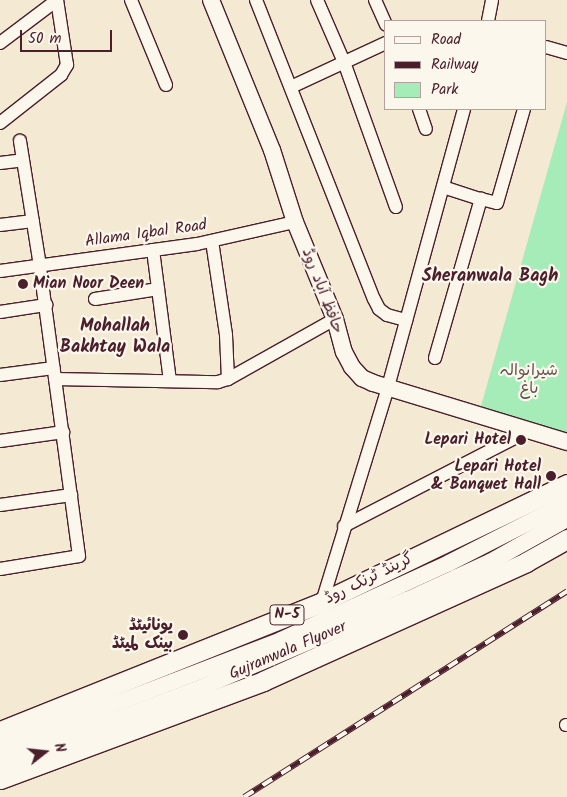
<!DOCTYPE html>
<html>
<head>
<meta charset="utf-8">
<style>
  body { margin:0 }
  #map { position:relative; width:567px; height:797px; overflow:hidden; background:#f4ead4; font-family:Kalam,"Playpen Sans Arabic",sans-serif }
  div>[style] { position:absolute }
  .green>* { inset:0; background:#a5ecb8 }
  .roads { filter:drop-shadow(1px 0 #4a1f2b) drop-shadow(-1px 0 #4a1f2b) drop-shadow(0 1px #4a1f2b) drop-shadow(0 -1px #4a1f2b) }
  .minor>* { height:12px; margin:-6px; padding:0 6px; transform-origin:6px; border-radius:6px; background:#fbf7ec }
  .major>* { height:16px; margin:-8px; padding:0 8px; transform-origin:8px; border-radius:8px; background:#fbf7ec }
  .highway>* { height:19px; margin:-9.5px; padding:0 9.5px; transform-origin:9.5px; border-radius:9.5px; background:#fbf7ec }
  .rail>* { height:5.5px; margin-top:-2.75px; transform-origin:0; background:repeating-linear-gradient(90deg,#fbf7ec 0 11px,#4a1f2b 0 22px); box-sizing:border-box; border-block:1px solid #4a1f2b }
  .dots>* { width:14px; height:14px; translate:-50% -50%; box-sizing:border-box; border:2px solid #fbf7ec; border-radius:50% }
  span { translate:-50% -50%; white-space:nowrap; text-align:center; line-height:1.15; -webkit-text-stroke:4.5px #fbf7ec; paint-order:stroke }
  .shield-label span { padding:1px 4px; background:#fbf7ec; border:1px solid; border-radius:4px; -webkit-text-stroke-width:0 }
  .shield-label { font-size:15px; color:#4a1f2b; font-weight:700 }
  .street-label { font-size:16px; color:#4a1f2b }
  .poi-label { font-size:16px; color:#4a1f2b; font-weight:700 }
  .left { translate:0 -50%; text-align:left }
  .right { translate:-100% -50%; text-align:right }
  .park-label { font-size:16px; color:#61524e }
  .neighbourhood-label { font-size:18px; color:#4a1f2b; font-weight:700 }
  .legend { position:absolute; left:384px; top:20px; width:162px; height:90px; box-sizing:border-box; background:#fbf7ec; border:1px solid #b4a19f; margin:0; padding:6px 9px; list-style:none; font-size:15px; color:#4a1f2b }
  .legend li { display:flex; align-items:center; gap:10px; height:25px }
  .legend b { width:25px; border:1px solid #b4a19f }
  .north { position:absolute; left:20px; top:727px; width:50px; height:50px; -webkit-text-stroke:4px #fbf7ec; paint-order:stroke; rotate:74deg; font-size:14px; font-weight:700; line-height:20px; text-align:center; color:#4a1f2b }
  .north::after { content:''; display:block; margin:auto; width:18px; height:22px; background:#4a1f2b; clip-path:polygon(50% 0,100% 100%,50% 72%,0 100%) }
  .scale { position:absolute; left:20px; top:30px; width:92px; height:22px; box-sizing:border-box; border:2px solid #4a1f2b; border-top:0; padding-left:6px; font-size:15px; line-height:18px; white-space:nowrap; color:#4a1f2b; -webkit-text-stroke:4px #fbf7ec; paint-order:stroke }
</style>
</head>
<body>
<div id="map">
  <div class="green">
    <i style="clip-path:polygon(567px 102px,567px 434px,481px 406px)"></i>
  </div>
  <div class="roads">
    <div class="minor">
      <i style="left:131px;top:0;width:92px;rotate:67.6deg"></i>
      <i style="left:256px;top:0;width:321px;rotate:68.5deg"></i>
      <i style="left:374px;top:299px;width:11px;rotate:63deg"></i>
      <i style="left:379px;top:309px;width:10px;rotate:37deg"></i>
      <i style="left:387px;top:315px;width:20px;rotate:15deg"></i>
      <i style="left:317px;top:0;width:68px;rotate:66.5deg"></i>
      <i style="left:344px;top:62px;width:154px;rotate:70.3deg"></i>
      <i style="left:375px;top:0;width:27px;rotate:66deg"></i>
      <i style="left:488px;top:21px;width:21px;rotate:-79deg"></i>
      <i style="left:0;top:43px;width:71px;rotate:-37deg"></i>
      <i style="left:546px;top:47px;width:22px;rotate:16deg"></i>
      <i style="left:291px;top:87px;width:105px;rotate:-24.9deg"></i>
      <i style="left:419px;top:109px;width:21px;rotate:71deg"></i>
      <i style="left:0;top:123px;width:78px;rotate:-38.2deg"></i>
      <i style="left:61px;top:75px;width:12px;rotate:-59deg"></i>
      <i style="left:67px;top:65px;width:66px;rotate:-98.7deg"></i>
      <i style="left:0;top:163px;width:23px;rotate:-7deg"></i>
      <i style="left:443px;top:187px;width:40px;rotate:18deg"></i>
      <i style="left:0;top:225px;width:33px;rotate:-7deg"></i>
      <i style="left:212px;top:241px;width:95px;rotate:81.5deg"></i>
      <i style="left:226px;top:335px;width:44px;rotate:87.4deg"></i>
      <i style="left:153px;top:250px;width:132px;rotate:82.6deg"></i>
      <i style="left:0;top:271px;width:199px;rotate:-7.8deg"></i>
      <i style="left:197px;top:244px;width:100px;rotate:-12.7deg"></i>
      <i style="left:95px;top:299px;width:64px;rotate:-9deg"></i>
      <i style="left:0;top:312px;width:47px;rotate:-8.7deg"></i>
      <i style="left:435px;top:358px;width:166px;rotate:-73.9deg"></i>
      <i style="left:481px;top:199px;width:16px;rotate:14deg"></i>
      <i style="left:497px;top:203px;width:98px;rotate:-74deg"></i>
      <i style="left:0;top:375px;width:54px;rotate:-7.4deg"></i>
      <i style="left:55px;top:379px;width:163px;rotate:1.1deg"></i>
      <i style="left:218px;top:382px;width:10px;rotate:-17deg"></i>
      <i style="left:228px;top:379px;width:123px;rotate:-29.3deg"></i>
      <i style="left:0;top:441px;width:64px;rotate:-8.1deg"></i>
      <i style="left:0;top:505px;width:72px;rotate:-8deg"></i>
      <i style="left:344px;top:526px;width:209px;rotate:-27.3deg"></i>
      <i style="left:0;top:569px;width:80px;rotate:-9.3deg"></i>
      <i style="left:79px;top:556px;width:293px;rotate:-97.7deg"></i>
      <i style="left:40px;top:266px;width:127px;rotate:-99.1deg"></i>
      <i style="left:322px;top:602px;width:225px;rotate:-72.9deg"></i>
      <i style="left:388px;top:387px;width:288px;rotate:-74.7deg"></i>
      <i style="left:566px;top:725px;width:1px"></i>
    </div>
    <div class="major">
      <i style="left:211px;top:0;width:162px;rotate:67.9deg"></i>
      <i style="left:272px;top:150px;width:76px;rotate:72.3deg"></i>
      <i style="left:295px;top:222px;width:105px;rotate:67.6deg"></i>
      <i style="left:335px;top:319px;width:34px;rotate:75deg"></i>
      <i style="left:344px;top:352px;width:17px;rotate:62deg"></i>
      <i style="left:352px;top:367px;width:15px;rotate:48deg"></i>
      <i style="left:362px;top:378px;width:12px;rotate:24deg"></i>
      <i style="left:373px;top:383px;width:203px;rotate:16.9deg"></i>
      <i style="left:0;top:748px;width:301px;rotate:-21deg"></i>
      <i style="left:281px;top:640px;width:185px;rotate:-24.6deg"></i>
      <i style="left:449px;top:563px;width:132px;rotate:-27deg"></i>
      <i style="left:0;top:764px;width:219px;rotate:-20.8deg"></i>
      <i style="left:205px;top:686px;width:220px;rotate:-23.1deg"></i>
      <i style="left:407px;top:600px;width:91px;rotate:-24.6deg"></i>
      <i style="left:490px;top:562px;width:88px;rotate:-29.2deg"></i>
    </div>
    <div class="highway">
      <i style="left:0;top:731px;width:347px;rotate:-21.8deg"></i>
      <i style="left:322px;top:602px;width:272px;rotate:-25.7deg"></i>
      <i style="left:0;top:779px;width:281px;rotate:-20.4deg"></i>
      <i style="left:263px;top:681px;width:289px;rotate:-24.3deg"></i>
      <i style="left:526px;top:562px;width:47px;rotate:-29.3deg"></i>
    </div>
  </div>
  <div class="rail">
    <i style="left:244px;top:797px;width:383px;rotate:-32.5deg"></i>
  </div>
  <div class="dots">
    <i style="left:23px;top:284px;background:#4a1f2b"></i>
    <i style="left:521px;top:440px;background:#4a1f2b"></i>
    <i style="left:551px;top:476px;background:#4a1f2b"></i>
    <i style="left:183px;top:635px;background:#4a1f2b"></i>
  </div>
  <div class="shield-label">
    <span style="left:287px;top:615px">N-5</span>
  </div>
  <div class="street-label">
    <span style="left:146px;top:234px;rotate:-8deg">Allama Iqbal Road</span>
    <span style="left:322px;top:291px;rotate:69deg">حافظ آباد روڈ</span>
    <span style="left:369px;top:579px;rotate:-26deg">گرینڈ ٹرنک روڈ</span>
    <span style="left:288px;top:651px;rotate:-23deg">Gujranwala Flyover</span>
  </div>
  <div class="poi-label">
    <span class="left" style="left:33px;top:284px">Mian Noor Deen</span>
    <span class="right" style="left:511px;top:440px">Lepari Hotel</span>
    <span class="right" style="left:541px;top:476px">Lepari Hotel<br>&amp; Banquet Hall</span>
    <span class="right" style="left:173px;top:635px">یونائیٹڈ<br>بینک لمیٹڈ</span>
  </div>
  <div class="park-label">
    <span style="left:529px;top:380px">شیرانوالہ<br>باغ</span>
  </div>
  <div class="neighbourhood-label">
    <span style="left:490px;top:277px">Sheranwala Bagh</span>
    <span style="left:115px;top:338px">Mohallah<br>Bakhtay Wala</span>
  </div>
  <ul class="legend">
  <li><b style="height:6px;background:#fbf7ec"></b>Road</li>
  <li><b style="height:6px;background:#4a1f2b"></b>Railway</li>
  <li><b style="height:14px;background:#a5ecb8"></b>Park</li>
  </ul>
  <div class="north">N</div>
  <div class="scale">50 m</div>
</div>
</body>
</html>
